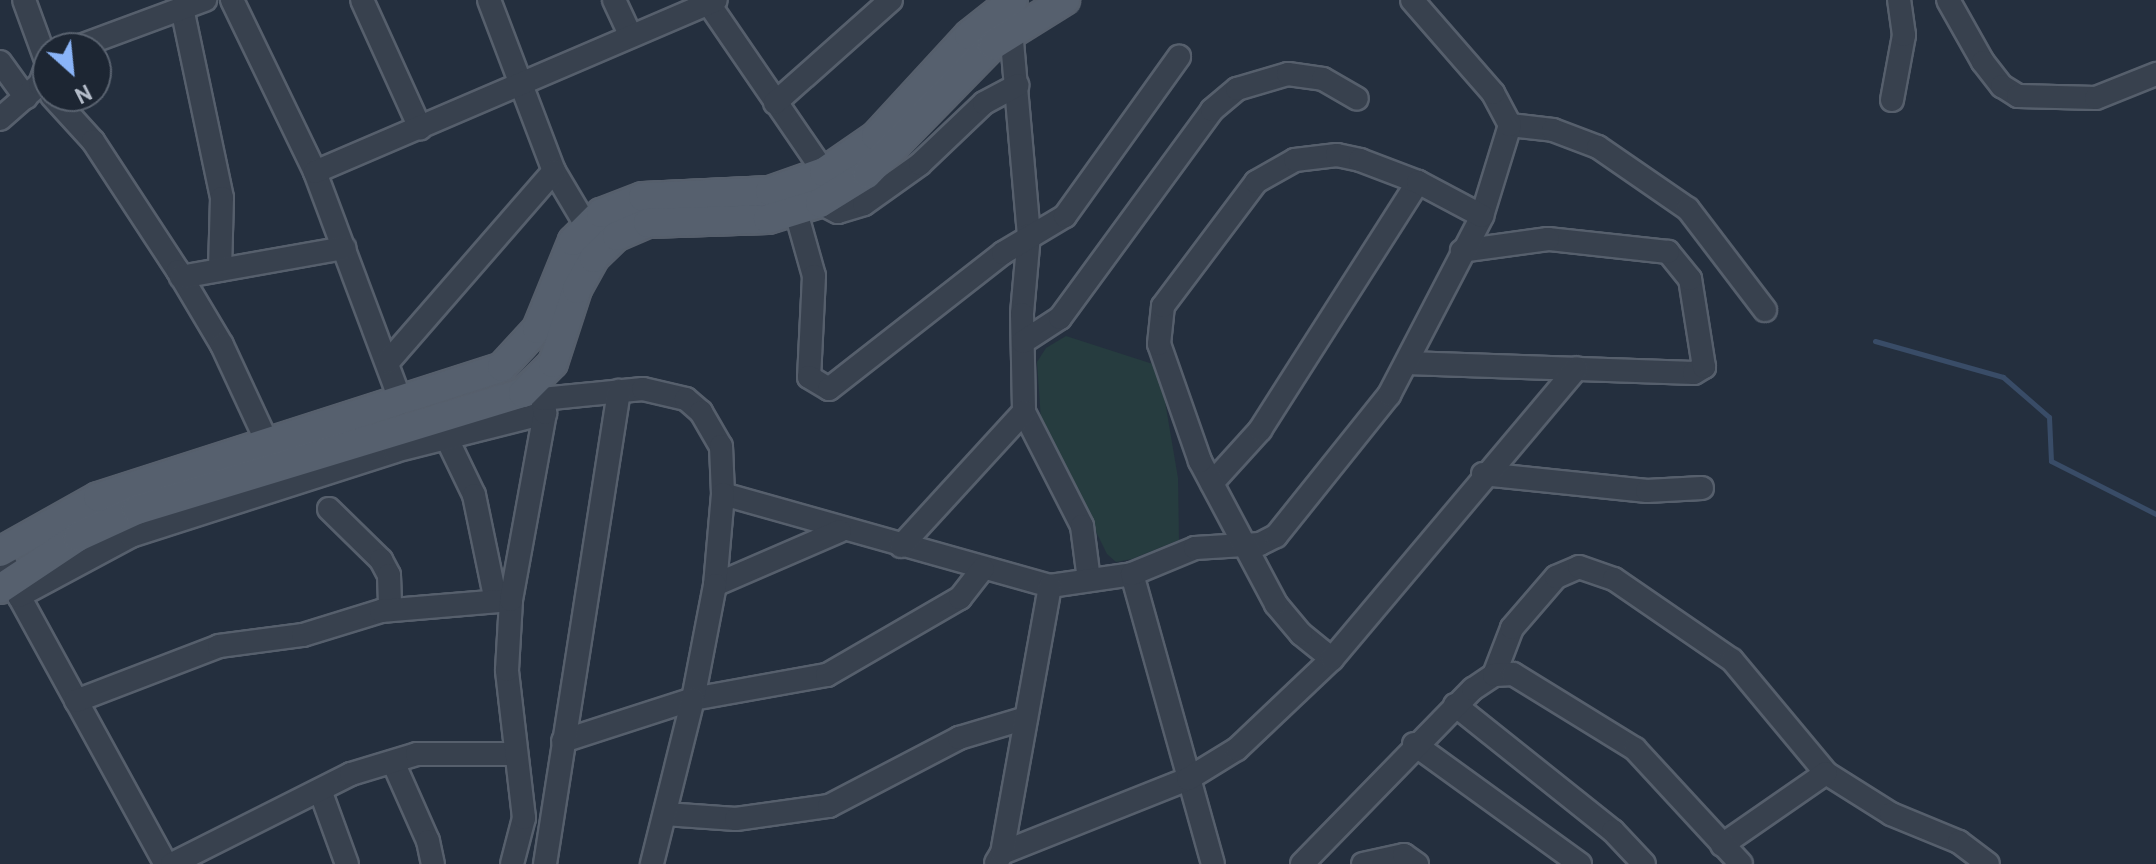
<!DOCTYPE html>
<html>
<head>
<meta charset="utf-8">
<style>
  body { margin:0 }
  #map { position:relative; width:2156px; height:864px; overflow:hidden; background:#242f3e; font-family:Overpass,sans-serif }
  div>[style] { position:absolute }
  .green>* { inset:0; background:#263c3f }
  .stream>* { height:5px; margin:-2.5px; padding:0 2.5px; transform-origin:2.5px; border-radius:2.5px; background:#394c67 }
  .roads { filter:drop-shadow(2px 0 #565f6c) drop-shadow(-2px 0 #565f6c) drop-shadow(0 2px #565f6c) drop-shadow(0 -2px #565f6c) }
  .minor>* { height:22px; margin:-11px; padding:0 11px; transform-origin:11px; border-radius:11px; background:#38414e }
  .major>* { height:28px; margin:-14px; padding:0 14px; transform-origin:14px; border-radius:14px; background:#56606e }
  span { translate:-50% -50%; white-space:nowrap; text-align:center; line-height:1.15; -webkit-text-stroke:6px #1d2633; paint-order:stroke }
  .north { position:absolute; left:32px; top:32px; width:80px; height:80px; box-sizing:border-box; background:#1d2633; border:2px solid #59626f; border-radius:50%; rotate:153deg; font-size:22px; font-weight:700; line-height:32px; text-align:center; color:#b4bcc9 }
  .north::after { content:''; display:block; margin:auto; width:28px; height:36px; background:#8ab4f8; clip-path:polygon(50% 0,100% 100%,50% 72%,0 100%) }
</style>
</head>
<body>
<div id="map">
  <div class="green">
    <i style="clip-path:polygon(1066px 336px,1159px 366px,1178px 478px,1179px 540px,1132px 559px,1116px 562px,1107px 554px,1041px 420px,1037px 362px,1046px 348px)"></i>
  </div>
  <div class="stream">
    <i style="left:1875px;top:341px;width:133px;rotate:15.7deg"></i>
    <i style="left:2003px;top:377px;width:61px;rotate:41deg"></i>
    <i style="left:2049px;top:417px;width:44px;rotate:87.4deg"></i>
    <i style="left:2051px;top:461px;width:118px;rotate:26.8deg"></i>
  </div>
  <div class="roads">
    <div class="minor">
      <i style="left:24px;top:0;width:67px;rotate:69.9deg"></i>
      <i style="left:232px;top:0;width:191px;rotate:64.2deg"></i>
      <i style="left:315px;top:172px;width:246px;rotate:69.5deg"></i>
      <i style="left:362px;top:0;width:141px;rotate:65.6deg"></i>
      <i style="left:489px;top:0;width:183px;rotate:69.2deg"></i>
      <i style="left:554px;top:171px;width:63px;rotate:59.3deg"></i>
      <i style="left:614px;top:0;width:38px;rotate:65deg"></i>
      <i style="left:1948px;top:0;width:71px;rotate:60.6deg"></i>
      <i style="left:1983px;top:62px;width:31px;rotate:52deg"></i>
      <i style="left:2002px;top:86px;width:19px;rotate:32deg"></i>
      <i style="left:2018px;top:96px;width:78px;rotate:1.5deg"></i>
      <i style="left:2096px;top:98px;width:65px;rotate:-21.8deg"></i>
      <i style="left:709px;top:4px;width:204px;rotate:55.6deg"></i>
      <i style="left:182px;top:8px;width:194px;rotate:78.1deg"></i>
      <i style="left:222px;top:198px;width:72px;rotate:91.6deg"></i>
      <i style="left:1011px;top:30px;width:206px;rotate:85deg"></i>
      <i style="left:1029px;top:235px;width:79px;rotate:95.1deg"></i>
      <i style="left:1022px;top:314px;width:98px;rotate:88.8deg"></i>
      <i style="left:1024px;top:412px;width:128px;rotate:63deg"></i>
      <i style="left:1082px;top:526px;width:54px;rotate:82.6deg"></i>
      <i style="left:75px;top:48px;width:139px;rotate:-20.3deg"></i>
      <i style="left:0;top:62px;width:44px;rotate:54.2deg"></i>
      <i style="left:52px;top:96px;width:61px;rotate:47.7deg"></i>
      <i style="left:93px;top:141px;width:155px;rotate:56.8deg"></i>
      <i style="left:178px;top:271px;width:86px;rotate:59.3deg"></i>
      <i style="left:222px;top:345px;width:109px;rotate:65.1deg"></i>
      <i style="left:1892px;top:100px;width:66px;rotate:-79.5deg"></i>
      <i style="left:1904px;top:35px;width:35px;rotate:-98deg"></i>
      <i style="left:775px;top:103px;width:155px;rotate:-41.6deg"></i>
      <i style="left:0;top:119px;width:53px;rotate:-41.2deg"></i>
      <i style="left:40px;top:84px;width:23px;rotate:-70deg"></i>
      <i style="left:1510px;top:125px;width:43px;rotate:6.6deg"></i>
      <i style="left:1553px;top:130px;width:48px;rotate:20.7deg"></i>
      <i style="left:1598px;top:147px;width:109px;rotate:34.6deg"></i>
      <i style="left:1688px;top:209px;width:127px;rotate:52.7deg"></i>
      <i style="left:315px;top:172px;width:436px;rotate:-23.2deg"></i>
      <i style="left:820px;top:203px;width:20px;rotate:27deg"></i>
      <i style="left:838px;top:212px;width:27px;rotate:-17deg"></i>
      <i style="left:864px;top:204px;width:69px;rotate:-35.5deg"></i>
      <i style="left:920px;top:164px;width:88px;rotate:-43.6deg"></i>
      <i style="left:984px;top:103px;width:38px;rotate:-28deg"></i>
      <i style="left:796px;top:212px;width:66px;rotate:74.3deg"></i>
      <i style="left:814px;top:276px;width:101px;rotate:92.8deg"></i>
      <i style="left:809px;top:377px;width:23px;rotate:31deg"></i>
      <i style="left:829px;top:389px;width:221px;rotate:-38deg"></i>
      <i style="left:1003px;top:253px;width:72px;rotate:-30.8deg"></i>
      <i style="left:1065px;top:216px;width:196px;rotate:-54.4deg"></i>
      <i style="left:181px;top:277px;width:166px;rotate:-10.1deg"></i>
      <i style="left:1023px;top:342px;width:44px;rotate:-33deg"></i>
      <i style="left:1060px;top:318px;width:258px;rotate:-53.8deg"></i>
      <i style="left:1212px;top:110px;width:33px;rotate:-40deg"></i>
      <i style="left:1237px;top:89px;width:53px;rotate:-16.4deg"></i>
      <i style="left:1288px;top:74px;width:35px;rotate:8deg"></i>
      <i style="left:1323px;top:79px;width:39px;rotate:30deg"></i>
      <i style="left:388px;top:362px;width:253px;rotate:-49deg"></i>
      <i style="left:1407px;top:363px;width:287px;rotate:2deg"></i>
      <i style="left:1694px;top:373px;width:12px;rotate:-31deg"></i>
      <i style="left:1704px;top:367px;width:89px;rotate:-99deg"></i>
      <i style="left:1690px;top:279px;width:35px;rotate:-129deg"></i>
      <i style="left:1668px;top:252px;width:121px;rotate:-173.8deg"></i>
      <i style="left:1548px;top:239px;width:87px;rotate:172.1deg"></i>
      <i style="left:448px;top:441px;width:60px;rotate:64.3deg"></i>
      <i style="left:474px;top:495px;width:108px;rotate:78.3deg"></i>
      <i style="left:1483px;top:474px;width:165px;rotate:5.9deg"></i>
      <i style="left:1647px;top:491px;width:55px;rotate:-3.1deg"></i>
      <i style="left:1212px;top:483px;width:72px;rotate:-47.8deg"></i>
      <i style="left:1260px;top:430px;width:294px;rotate:-57.5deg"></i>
      <i style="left:723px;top:494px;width:340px;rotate:15.7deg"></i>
      <i style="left:1050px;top:586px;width:83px;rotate:-8.3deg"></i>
      <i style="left:1132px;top:574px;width:301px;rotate:74.4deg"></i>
      <i style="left:329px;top:509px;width:73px;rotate:44.4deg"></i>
      <i style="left:381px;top:560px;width:17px;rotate:62deg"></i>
      <i style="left:389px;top:575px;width:35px;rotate:88deg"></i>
      <i style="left:901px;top:546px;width:182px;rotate:-47.5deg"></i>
      <i style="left:0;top:551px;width:49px;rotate:67.1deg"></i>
      <i style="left:19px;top:596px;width:306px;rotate:61.3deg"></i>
      <i style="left:1132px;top:574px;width:68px;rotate:-22.4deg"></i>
      <i style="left:1195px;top:548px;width:65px;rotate:-3.5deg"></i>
      <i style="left:1260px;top:544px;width:18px;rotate:-27deg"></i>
      <i style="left:1276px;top:536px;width:181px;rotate:-51.3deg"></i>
      <i style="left:1389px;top:395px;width:202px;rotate:-62.5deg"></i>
      <i style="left:1482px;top:216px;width:95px;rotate:-72.9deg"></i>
      <i style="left:1510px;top:125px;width:36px;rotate:-118deg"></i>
      <i style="left:1493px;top:93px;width:123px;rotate:-131.1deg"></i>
      <i style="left:715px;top:585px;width:136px;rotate:-23.4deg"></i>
      <i style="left:19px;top:596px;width:127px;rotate:-28.2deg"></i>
      <i style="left:131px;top:536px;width:277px;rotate:-17.8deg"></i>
      <i style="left:395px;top:451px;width:155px;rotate:-14.2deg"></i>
      <i style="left:1332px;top:659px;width:40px;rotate:-141deg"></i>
      <i style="left:1301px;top:634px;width:39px;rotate:-130deg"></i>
      <i style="left:1276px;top:604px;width:162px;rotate:-118deg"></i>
      <i style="left:1200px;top:461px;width:124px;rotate:-109.3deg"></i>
      <i style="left:1159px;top:344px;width:38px;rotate:-84deg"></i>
      <i style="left:1163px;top:306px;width:155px;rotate:-53.1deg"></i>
      <i style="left:1256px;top:182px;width:45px;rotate:-29.4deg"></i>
      <i style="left:1295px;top:160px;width:42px;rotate:-6.8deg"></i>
      <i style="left:1337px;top:155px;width:24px;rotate:12deg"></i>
      <i style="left:1360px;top:160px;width:62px;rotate:20.8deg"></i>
      <i style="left:1418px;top:182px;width:72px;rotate:28deg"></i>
      <i style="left:1494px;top:675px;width:50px;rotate:-69deg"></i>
      <i style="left:1512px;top:628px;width:67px;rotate:-49.2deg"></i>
      <i style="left:1556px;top:577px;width:25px;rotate:-23deg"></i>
      <i style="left:1579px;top:567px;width:37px;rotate:19deg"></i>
      <i style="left:1614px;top:579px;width:143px;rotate:34.5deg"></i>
      <i style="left:1732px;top:660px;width:147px;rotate:50.2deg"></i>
      <i style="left:1826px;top:773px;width:77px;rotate:32.2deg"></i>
      <i style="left:1891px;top:814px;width:74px;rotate:22.4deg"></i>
      <i style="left:1959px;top:842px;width:36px;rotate:37deg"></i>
      <i style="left:76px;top:701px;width:153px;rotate:-21deg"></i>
      <i style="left:219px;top:646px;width:85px;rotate:-7.5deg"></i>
      <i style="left:303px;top:635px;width:82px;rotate:-17.1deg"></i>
      <i style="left:381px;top:611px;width:130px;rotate:-4.8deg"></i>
      <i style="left:1455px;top:705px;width:202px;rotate:38.6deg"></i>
      <i style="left:1613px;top:831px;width:45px;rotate:46.8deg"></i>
      <i style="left:563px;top:741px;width:137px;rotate:-17.9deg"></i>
      <i style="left:693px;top:699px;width:136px;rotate:-10.2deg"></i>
      <i style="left:827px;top:675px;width:154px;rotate:-30.1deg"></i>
      <i style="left:960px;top:598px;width:37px;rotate:-52deg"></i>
      <i style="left:1414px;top:744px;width:205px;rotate:35.9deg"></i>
      <i style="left:393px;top:762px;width:86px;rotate:66.1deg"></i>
      <i style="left:428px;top:841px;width:24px;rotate:78deg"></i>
      <i style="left:320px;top:790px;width:79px;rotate:70deg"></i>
      <i style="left:665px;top:814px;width:71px;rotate:4deg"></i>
      <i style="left:736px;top:819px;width:94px;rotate:-8deg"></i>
      <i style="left:829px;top:806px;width:147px;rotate:-27.6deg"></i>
      <i style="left:959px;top:738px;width:70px;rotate:-16.6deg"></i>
      <i style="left:1722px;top:845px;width:126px;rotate:-34.7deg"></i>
      <i style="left:1002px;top:853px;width:200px;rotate:-21.7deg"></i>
      <i style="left:1188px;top:779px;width:57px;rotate:-31.5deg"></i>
      <i style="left:1237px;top:749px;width:131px;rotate:-43.5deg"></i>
      <i style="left:1332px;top:659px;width:380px;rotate:-49.9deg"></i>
      <i style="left:996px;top:863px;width:12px;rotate:-59deg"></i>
      <i style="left:1002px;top:853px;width:271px;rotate:-79.8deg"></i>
      <i style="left:172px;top:864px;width:200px;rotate:-26.7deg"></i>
      <i style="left:351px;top:774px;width:69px;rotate:-16.9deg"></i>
      <i style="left:417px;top:754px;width:99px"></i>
      <i style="left:512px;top:864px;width:48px;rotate:-75.4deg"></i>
      <i style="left:524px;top:818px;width:149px;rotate:-96.6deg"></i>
      <i style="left:507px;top:670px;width:70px;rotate:-86.7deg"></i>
      <i style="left:511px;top:600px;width:190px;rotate:-79.7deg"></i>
      <i style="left:545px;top:413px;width:14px;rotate:-102deg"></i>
      <i style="left:542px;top:399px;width:101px;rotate:-5.7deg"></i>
      <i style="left:643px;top:389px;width:44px;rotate:13.1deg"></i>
      <i style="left:686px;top:399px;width:20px;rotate:41deg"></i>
      <i style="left:701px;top:412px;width:39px;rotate:60deg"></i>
      <i style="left:721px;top:446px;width:48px;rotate:87.6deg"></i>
      <i style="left:723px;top:494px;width:91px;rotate:95deg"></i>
      <i style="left:715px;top:585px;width:116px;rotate:100.9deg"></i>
      <i style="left:693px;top:699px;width:170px;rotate:104deg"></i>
      <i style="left:545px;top:864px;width:479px;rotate:-81.1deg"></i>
      <i style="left:1302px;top:864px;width:245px;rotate:-45.7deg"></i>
      <i style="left:1473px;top:689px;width:25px;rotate:-34deg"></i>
      <i style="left:1494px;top:675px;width:19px;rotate:-3deg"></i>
      <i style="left:1513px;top:674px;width:143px;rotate:31.6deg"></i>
      <i style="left:1635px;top:749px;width:156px;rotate:47.3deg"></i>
      <i style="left:1363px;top:864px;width:42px;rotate:-12.4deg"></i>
      <i style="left:1404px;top:855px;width:16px;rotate:35deg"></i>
    </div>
    <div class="major">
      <i style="left:0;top:552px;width:112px;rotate:-29.3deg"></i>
      <i style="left:98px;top:497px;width:424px;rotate:-17.8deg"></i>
      <i style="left:502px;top:367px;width:52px;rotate:-47.4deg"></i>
      <i style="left:537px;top:329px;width:95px;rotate:-67.8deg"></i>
      <i style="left:573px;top:241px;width:40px;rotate:-45deg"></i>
      <i style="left:601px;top:213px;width:45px;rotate:-20.9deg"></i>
      <i style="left:643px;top:197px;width:127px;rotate:-2.7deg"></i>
      <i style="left:770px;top:191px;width:57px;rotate:-19.4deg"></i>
      <i style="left:824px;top:172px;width:63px;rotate:-34.7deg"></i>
      <i style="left:876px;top:136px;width:137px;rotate:-47.4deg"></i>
      <i style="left:969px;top:35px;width:56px;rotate:-38.5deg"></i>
      <i style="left:0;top:589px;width:94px;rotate:-33.7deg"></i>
      <i style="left:78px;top:537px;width:65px;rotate:-24.6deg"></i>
      <i style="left:137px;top:510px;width:403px;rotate:-16.9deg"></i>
      <i style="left:523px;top:393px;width:42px;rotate:-45deg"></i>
      <i style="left:553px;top:363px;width:78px;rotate:-72deg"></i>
      <i style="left:577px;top:289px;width:35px;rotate:-61deg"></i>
      <i style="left:594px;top:258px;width:32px;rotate:-44deg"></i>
      <i style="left:617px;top:236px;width:34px;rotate:-23deg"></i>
      <i style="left:648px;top:223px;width:120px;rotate:-1.9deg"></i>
      <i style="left:768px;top:219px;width:54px;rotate:-17.1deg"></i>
      <i style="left:820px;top:203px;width:55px;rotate:-31.7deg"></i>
      <i style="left:867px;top:174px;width:180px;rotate:-45.7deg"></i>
      <i style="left:993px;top:45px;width:85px;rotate:-32deg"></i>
    </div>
  </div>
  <div class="north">N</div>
</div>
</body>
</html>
